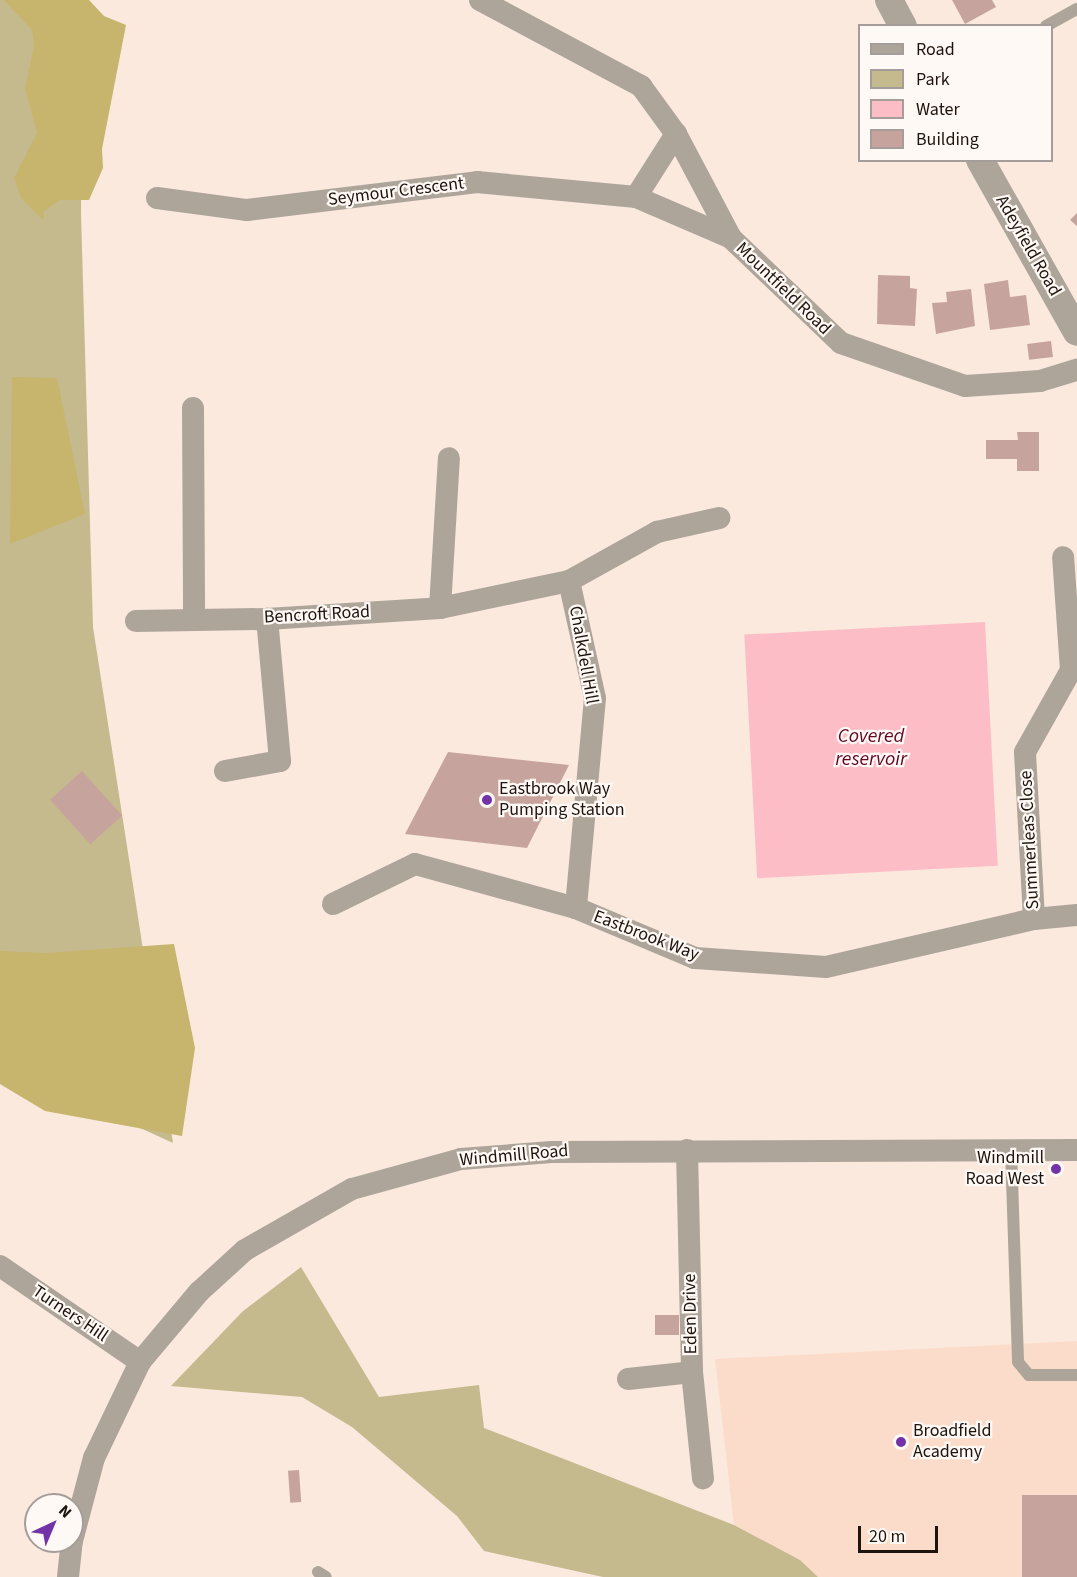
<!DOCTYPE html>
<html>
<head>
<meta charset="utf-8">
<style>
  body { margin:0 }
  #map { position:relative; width:1077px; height:1577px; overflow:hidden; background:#fbe9de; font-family:"Source Sans 3",sans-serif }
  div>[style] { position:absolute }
  .built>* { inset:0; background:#fbdcca }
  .green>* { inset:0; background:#c5ba8e }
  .forest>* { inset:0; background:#c7b46d }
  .water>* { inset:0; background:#fdbdc6; transform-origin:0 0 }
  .building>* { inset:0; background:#c6a49d; transform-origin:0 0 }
  .service>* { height:12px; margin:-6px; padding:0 6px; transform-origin:6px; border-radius:6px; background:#aea59a }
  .minor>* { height:22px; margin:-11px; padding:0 11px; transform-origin:11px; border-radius:11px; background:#aea59a }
  .tertiary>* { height:28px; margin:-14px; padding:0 14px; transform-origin:14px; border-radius:14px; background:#aea59a }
  .dots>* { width:16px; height:16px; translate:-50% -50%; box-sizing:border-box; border:3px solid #fff9f5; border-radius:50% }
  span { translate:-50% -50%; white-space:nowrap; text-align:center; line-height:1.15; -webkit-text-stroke:4.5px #fff9f5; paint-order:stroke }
  .street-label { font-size:18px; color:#1e140e }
  .poi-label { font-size:18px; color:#1e140e }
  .left { translate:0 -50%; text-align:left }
  .right { translate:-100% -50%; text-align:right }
  .water-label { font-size:20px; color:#620526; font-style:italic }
  .legend { position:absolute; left:858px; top:24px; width:195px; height:138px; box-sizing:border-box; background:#fff9f5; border:2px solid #a59d99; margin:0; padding:8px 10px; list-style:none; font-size:18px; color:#1e140e }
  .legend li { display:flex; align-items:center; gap:12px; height:30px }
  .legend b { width:30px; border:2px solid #a59d99 }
  .north { position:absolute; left:24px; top:1493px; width:60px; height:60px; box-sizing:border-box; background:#fff9f5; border:2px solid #a59d99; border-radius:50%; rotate:44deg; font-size:16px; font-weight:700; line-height:24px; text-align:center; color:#1e140e }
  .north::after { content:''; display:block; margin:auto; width:21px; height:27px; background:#7233a9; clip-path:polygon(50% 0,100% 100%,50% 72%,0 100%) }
  .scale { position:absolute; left:858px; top:1526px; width:80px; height:27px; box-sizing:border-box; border:3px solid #1e140e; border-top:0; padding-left:8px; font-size:18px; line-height:21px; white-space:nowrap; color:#1e140e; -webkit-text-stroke:4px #fff9f5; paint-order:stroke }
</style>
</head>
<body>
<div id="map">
  <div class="built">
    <i style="clip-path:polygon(1077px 1341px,1077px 1577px,818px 1577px,800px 1560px,734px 1525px,715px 1359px)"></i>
  </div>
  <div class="green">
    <i style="clip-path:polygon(0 0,82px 0,81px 213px,93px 627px,173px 1143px,0 1064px)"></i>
    <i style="clip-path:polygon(301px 1267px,379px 1397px,479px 1385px,484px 1428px,734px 1525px,800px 1560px,818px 1577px,603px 1577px,484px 1551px,457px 1516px,352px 1427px,302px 1397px,171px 1386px,243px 1311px)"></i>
  </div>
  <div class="forest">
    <i style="clip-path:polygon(4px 0,89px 0,104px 16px,126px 25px,102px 149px,103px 168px,89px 200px,60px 200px,44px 211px,43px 220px,21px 198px,14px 178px,37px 133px,25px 88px,34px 46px,32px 30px)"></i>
    <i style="clip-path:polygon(12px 377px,57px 378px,85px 514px,10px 544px)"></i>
    <i style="clip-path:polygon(174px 944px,195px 1048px,182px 1136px,45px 1111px,0 1084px,0 951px,45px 953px)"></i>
  </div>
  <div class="water">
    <i style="left:985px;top:622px;width:244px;height:241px;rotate:87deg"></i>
  </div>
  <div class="building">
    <i style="clip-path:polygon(952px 0,992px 0,996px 7px,965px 24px)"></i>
    <i style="clip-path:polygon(1077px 213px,1077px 226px,1070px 220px)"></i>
    <i style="clip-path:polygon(878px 275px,910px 276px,910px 288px,917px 289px,915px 326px,877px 324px)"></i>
    <i style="clip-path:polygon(1008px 280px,1010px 297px,1026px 295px,1030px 325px,990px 330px,984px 284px)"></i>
    <i style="clip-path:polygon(971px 289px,975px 326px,936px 334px,932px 303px,947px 302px,946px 292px)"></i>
    <i style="left:1051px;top:341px;width:16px;height:24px;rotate:83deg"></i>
    <i style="clip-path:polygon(1017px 432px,1039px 432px,1039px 471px,1017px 471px,1017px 459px,986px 459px,986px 440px,1018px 440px)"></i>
    <i style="clip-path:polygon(448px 752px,569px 765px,527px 848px,405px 834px)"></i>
    <i style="left:82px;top:771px;width:60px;height:43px;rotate:48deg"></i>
    <i style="left:655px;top:1315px;width:24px;height:20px"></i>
    <i style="left:299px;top:1470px;width:32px;height:11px;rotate:86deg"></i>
    <i style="left:1077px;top:1495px;width:82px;height:55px;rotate:90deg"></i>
  </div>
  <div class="service">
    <i style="left:1046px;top:26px;width:35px;rotate:-29deg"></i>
    <i style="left:1011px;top:1149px;width:213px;rotate:88.1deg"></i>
    <i style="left:1018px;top:1362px;width:17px;rotate:50deg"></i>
    <i style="left:1029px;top:1375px;width:48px"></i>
    <i style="left:318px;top:1572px;width:9px;rotate:32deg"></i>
  </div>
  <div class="minor">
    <i style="left:480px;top:0;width:183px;rotate:28.1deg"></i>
    <i style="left:641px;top:86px;width:59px;rotate:53.9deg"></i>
    <i style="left:676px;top:134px;width:118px;rotate:62.1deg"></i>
    <i style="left:731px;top:238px;width:152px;rotate:43.7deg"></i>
    <i style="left:841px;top:343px;width:131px;rotate:19.1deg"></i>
    <i style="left:965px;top:386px;width:75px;rotate:-3.8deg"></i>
    <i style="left:1040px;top:381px;width:39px;rotate:-17deg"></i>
    <i style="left:636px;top:197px;width:75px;rotate:-57.6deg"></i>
    <i style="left:157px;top:198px;width:91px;rotate:7.6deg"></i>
    <i style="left:247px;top:210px;width:232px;rotate:-6.9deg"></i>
    <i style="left:477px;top:182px;width:160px;rotate:5.4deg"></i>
    <i style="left:636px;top:197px;width:103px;rotate:23.3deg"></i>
    <i style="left:193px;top:408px;width:210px;rotate:89.7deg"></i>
    <i style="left:569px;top:581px;width:120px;rotate:77.5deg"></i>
    <i style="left:595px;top:698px;width:211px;rotate:95.2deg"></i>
    <i style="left:440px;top:608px;width:150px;rotate:-86.6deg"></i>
    <i style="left:136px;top:621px;width:131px;rotate:-0.9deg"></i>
    <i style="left:267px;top:619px;width:173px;rotate:-3.6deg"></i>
    <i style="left:440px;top:608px;width:132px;rotate:-11.8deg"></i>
    <i style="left:569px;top:581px;width:101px;rotate:-29.1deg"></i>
    <i style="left:657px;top:532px;width:64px;rotate:-12.7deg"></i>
    <i style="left:225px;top:771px;width:56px;rotate:-10.3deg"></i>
    <i style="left:280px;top:761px;width:143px;rotate:-95.2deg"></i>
    <i style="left:333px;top:904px;width:91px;rotate:-26deg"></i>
    <i style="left:415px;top:864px;width:167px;rotate:15.3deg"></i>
    <i style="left:576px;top:908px;width:129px;rotate:22.8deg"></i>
    <i style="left:695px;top:958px;width:131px;rotate:3.9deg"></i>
    <i style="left:826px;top:967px;width:213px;rotate:-13deg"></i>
    <i style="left:1034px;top:919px;width:43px;rotate:-5.3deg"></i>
    <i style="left:1034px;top:919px;width:167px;rotate:-93.1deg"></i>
    <i style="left:1025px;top:752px;width:94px;rotate:-60.7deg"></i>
    <i style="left:1071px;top:670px;width:113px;rotate:-94deg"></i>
    <i style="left:687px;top:1150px;width:222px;rotate:88.7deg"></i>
    <i style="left:692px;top:1372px;width:107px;rotate:84.1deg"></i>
    <i style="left:0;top:1266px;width:170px;rotate:34.4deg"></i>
    <i style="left:628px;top:1379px;width:64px;rotate:-6.2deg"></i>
    <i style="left:72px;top:1541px;width:86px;rotate:-75.2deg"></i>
    <i style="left:94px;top:1458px;width:106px;rotate:-64.4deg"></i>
    <i style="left:140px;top:1362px;width:92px;rotate:-49.9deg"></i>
    <i style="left:199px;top:1292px;width:62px;rotate:-42.4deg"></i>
    <i style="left:245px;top:1250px;width:123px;rotate:-29.7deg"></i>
    <i style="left:352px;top:1189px;width:113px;rotate:-15.4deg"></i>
    <i style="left:461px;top:1159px;width:91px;rotate:-4.4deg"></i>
    <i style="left:552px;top:1152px;width:525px;rotate:-0.22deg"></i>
    <i style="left:68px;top:1577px;width:36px;rotate:-84deg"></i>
  </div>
  <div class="tertiary">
    <i style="left:889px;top:0;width:30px;rotate:62deg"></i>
    <i style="left:980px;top:160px;width:197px;rotate:60.6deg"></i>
  </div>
  <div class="dots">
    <i style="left:487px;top:800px;background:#7233a9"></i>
    <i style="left:1056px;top:1169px;background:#7233a9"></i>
    <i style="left:901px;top:1442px;background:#7233a9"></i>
  </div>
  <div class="street-label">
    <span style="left:396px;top:192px;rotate:-7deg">Seymour Crescent</span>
    <span style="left:1028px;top:246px;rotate:60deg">Adeyfield Road</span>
    <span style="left:783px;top:289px;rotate:44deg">Mountfield Road</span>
    <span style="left:317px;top:615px;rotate:-3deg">Bencroft Road</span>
    <span style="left:583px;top:655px;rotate:80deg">Chalkdell Hill</span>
    <span style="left:1030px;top:840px;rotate:-93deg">Summerleas Close</span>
    <span style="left:646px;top:936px;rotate:21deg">Eastbrook Way</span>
    <span style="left:514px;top:1156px;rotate:-5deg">Windmill Road</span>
    <span style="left:70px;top:1314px;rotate:34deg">Turners Hill</span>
    <span style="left:691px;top:1314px;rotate:-91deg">Eden Drive</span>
  </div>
  <div class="poi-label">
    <span class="left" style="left:499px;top:800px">Eastbrook Way<br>Pumping Station</span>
    <span class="right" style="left:1044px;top:1169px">Windmill<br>Road West</span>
    <span class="left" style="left:913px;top:1442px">Broadfield<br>Academy</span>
  </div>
  <div class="water-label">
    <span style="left:871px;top:748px">Covered<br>reservoir</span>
  </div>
  <ul class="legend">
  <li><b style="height:8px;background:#aea59a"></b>Road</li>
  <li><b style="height:16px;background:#c5ba8e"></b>Park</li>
  <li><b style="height:16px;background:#fdbdc6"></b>Water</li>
  <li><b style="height:16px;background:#c6a49d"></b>Building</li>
  </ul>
  <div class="north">N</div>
  <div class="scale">20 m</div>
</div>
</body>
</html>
